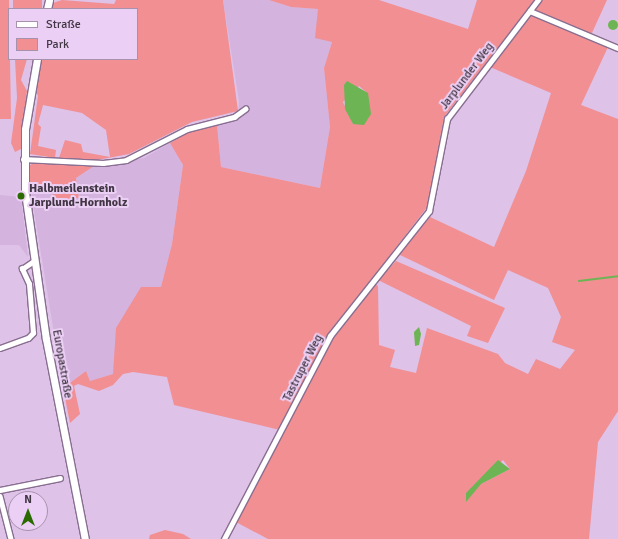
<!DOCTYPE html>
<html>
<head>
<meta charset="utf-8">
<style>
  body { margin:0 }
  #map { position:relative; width:618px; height:539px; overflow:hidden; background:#dec2e7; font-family:Signika,sans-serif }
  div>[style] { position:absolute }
  .built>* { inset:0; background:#d4b3de }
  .green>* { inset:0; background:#f18f93; transform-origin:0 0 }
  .water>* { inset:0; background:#6db454 }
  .round { border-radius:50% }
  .stream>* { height:1.5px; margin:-0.75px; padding:0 0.75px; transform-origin:0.75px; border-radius:0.75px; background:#6db454 }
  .roads { filter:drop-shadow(1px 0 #886e90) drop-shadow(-1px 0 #886e90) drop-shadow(0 1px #886e90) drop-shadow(0 -1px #886e90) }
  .minor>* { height:4.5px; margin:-2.25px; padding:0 2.25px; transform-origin:2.25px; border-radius:2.25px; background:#fff }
  .secondary>* { height:7px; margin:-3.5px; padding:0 3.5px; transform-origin:3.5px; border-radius:3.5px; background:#fff }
  .dots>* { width:11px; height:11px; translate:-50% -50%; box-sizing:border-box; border:2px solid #ebcff4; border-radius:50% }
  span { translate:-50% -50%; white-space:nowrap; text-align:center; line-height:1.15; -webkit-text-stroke:4px #ebcff4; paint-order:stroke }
  .street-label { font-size:12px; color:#413644 }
  .poi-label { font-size:12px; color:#413644; font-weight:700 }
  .left { translate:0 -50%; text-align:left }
  .legend { position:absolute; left:8px; top:8px; width:130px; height:52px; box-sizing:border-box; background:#ebcff4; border:1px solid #a792ae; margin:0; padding:5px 7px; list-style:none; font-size:12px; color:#413644 }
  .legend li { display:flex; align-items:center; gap:8px; height:20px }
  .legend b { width:20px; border:1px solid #a792ae }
  .north { position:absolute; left:8px; top:491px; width:40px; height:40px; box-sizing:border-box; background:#ebcff4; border:1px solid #a792ae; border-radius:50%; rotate:0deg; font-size:11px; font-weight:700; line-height:16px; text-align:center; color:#413644 }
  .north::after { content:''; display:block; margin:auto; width:14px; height:18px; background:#296b01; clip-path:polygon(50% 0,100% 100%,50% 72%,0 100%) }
</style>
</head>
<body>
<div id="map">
  <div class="built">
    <i style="clip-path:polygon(223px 0,269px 0,291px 7px,319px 9px,332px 42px,324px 68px,330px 127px,320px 188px,221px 167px,217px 125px,238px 120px,239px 101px)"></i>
    <i style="clip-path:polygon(170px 143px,183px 165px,172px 244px,161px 287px,141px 287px,118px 336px,113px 374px,90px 381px,86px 371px,63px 388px,30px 186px,52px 184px,53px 199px,79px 197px,76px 178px,94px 166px,144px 158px)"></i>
    <i style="clip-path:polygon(0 195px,21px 197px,28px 257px,19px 245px,0 245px)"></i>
  </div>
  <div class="green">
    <i style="clip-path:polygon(0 0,9px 0,11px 119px,0 119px)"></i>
    <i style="left:13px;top:0;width:29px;height:9px"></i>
    <i style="clip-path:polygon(62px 0,114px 4px,116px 0,223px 0,238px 111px,192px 122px,129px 154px,97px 160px,59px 158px,65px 140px,81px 144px,83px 152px,110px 157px,106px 130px,82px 113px,43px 105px,38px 124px,41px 127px,38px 146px,56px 150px,55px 158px,30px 154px,38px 96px,35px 89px,41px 59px,137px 59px,137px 9px,52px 9px,53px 3px)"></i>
    <i style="clip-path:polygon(evenodd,269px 0,379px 0,468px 29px,477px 0,536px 0,444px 117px,428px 206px,324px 341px,280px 430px,174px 405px,167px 377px,133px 372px,123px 374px,113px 385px,99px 391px,78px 384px,74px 386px,80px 414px,70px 423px,63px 388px,86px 371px,90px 381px,113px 374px,116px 328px,141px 287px,161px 287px,172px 244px,183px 165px,170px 143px,189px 132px,217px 125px,221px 167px,320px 188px,330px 127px,324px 68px,332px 42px,315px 38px,318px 9px,291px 7px,269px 0,359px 86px,366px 92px,353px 124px,343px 102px,359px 86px)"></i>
    <i style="clip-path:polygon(541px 0,607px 0,591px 35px,533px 11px)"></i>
    <i style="clip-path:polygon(evenodd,530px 14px,608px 47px,581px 105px,618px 119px,618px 411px,598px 442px,589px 539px,268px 539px,236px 522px,332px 337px,375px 284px,378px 286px,379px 345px,395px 350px,390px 367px,416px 373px,427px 328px,498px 354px,505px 363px,528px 374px,536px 359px,560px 369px,575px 350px,552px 342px,561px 317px,548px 288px,508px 270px,494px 300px,398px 254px,430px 217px,494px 247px,526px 171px,551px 93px,490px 67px,530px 14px,503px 460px,510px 469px,481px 484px,503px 460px)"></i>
    <i style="clip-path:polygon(15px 59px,27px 59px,21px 80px,27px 91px,21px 149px,15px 152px,11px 143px,17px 98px)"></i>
    <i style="clip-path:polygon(36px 161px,94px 166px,76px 178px,79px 198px,53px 200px,52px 184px,30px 186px,29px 166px)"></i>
    <i style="clip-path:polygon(396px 261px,505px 308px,488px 343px,467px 336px,471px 326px,378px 280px)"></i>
    <i style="clip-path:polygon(165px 530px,183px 534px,191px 539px,149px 539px,150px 535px)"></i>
  </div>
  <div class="water">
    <i class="round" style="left:608px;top:20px;width:10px;height:10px"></i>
    <i style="clip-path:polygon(347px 81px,368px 93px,371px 114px,364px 125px,353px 124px,345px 109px,344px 85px)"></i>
    <i style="clip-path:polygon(419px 327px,421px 334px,419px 345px,415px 346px,414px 332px)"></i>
    <i style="clip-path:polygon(498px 460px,510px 469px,481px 484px,466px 502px,466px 493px)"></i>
  </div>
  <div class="stream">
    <i style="left:579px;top:281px;width:39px;rotate:-7deg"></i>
  </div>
  <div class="roads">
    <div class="minor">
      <i style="left:530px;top:11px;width:95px;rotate:22.8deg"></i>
      <i style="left:23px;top:159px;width:80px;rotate:2.9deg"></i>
      <i style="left:103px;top:163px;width:23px;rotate:-7deg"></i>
      <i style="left:126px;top:160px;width:68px;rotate:-26.9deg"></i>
      <i style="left:187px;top:129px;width:49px;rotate:-14.3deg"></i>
      <i style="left:234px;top:117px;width:14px;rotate:-36deg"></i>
      <i style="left:0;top:348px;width:30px;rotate:-20deg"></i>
      <i style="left:28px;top:338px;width:7px;rotate:-45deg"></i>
      <i style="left:33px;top:333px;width:49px;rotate:-94.7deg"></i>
      <i style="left:29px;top:284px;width:17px;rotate:-115deg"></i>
      <i style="left:22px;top:269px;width:14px;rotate:-34deg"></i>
      <i style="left:0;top:490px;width:61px;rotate:-11.3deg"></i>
      <i style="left:0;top:496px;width:44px;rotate:75.7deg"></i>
      <i style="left:224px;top:539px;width:229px;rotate:-62.4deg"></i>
      <i style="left:330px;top:336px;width:159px;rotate:-51.6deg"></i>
      <i style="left:429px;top:211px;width:94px;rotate:-78.9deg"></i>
      <i style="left:447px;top:119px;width:150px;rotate:-52.6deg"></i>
    </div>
    <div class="secondary">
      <i style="left:47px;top:9px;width:9px;rotate:-77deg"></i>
      <i style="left:37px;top:59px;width:71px;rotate:99.7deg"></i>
      <i style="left:25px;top:129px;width:63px;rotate:90deg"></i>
      <i style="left:25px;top:192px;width:148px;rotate:81.9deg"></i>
      <i style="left:46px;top:339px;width:204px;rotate:79deg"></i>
    </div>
  </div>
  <div class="dots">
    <i style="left:21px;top:196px;background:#296b01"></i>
  </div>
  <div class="street-label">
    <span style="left:467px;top:76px;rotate:-53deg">Jarplunder Weg</span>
    <span style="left:62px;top:364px;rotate:80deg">Europastraße</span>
    <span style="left:303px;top:368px;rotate:-63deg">Tastruper Weg</span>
  </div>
  <div class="poi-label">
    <span class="left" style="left:29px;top:196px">Halbmeilenstein<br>Jarplund-Hornholz</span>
  </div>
  <ul class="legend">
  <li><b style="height:5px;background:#fff"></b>Straße</li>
  <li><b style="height:11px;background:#f18f93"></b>Park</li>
  </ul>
  <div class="north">N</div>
</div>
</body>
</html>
